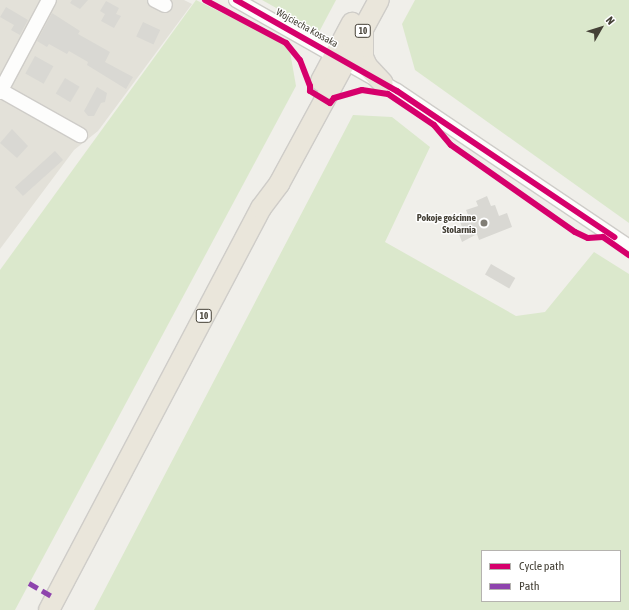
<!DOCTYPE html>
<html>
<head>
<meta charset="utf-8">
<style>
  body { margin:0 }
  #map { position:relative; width:629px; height:610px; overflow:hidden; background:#f0efea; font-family:"Asap Condensed",sans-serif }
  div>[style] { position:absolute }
  .residential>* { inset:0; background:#e3e1d9 }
  .green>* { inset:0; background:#dbe8cc }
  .building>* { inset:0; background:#d9d8d3; transform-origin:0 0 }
  .roads { filter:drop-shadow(1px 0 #ceccc8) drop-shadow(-1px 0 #ceccc8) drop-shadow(0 1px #ceccc8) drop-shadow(0 -1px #ceccc8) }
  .minor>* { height:14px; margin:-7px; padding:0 7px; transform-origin:7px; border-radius:7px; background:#fdfdfc }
  .highway>* { height:20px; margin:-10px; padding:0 10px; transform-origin:10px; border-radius:10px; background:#eae6db }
  .quiet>* { height:5px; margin-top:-2.5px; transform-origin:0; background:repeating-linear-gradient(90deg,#8e44ad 0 10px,transparent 0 15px) }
  .cycleway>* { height:6px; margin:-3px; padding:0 3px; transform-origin:3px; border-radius:3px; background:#d6006c }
  .dots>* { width:11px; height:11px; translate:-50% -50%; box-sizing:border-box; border:2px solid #fff; border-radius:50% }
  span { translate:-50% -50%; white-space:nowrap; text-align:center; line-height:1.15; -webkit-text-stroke:3px #fff; paint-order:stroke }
  .shield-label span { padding:1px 3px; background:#fff; border:1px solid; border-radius:3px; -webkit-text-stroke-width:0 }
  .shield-label { font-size:9px; color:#454137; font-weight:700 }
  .street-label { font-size:10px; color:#454137 }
  .poi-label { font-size:10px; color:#454137; font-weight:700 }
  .right { translate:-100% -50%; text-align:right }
  .legend { position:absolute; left:481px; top:550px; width:140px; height:52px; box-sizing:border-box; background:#fff; border:1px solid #b5b3af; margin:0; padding:5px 7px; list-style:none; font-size:12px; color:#454137 }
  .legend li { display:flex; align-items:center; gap:8px; height:20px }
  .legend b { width:20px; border:1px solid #b5b3af }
  .north { position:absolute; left:581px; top:8px; width:40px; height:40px; -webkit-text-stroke:3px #fff; paint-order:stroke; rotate:51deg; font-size:11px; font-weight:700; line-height:16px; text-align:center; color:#454137 }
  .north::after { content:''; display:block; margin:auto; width:14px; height:18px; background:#454137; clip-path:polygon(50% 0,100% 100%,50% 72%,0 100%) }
</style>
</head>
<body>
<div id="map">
  <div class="residential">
    <i style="clip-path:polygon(0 0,184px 0,192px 4px,98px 131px,74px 150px,0 249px)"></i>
  </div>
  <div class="green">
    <i style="clip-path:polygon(196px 0,289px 46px,296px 86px,15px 610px,0 610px,0 270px)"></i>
    <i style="clip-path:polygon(262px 0,336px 0,319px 32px)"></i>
    <i style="clip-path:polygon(415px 0,629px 0,629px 223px,415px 70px,402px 24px)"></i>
    <i style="clip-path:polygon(evenodd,353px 115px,392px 117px,430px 147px,385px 242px,516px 316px,545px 312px,594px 252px,629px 274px,629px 610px,94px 610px,353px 115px,482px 551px,620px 551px,620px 601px,482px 601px,482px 551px)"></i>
  </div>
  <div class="building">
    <i style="clip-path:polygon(72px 0,88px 0,80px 9px,70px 3px)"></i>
    <i style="clip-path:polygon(106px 1px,119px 8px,116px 14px,121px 16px,114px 28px,101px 21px,105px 14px,100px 11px)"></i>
    <i style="clip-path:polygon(6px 7px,28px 20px,20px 35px,11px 30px,14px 25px,0 17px)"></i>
    <i style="clip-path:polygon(52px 13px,80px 31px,78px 34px,110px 52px,105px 62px,133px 77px,126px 89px,87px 65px,88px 62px,69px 51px,67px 54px,49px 44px,47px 47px,37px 41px)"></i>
    <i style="left:143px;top:22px;width:19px;height:16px;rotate:25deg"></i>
    <i style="left:35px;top:56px;width:21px;height:20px;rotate:29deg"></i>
    <i style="left:65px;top:78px;width:17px;height:18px;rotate:31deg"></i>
    <i style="clip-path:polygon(97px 87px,107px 93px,105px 102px,101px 103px,94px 116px,88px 116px,84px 111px)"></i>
    <i style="clip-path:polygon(12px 129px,28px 146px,17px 158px,0 143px)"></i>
    <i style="left:55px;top:151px;width:12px;height:54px;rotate:48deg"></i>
    <i style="clip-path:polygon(487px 196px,491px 206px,495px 205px,499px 216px,507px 213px,512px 227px,479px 240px,477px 234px,462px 242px,457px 229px,462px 227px,459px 219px,468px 215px,466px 210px,478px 206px,476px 201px)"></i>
    <i style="left:491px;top:264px;width:28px;height:12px;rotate:30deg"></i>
  </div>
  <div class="roads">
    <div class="minor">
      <i style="left:155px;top:0;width:11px;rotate:27deg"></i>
      <i style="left:236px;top:0;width:185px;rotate:29.5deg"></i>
      <i style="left:397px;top:91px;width:280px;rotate:33.9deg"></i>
      <i style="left:0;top:90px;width:92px;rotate:29.4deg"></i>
      <i style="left:0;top:92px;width:104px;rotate:-62deg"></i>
    </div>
    <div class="highway">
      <i style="left:363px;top:32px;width:25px;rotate:90deg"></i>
      <i style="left:363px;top:57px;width:10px;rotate:66deg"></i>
      <i style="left:367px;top:66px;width:23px;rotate:47deg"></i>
      <i style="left:321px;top:81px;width:66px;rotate:-61.9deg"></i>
      <i style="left:49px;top:610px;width:454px;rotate:-62.2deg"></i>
      <i style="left:261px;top:208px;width:30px;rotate:-53deg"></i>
      <i style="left:279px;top:184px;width:209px;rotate:-61.5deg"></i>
    </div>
  </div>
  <div class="quiet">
    <i style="left:29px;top:583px;width:30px;rotate:30deg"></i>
  </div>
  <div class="cycleway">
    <i style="left:205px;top:0;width:92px;rotate:28deg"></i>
    <i style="left:286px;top:43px;width:22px;rotate:51deg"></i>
    <i style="left:300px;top:60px;width:28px;rotate:69deg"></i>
    <i style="left:310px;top:86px;width:5px;rotate:90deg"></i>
    <i style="left:310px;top:91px;width:23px;rotate:31deg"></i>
    <i style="left:330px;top:103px;width:6px;rotate:-51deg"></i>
    <i style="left:334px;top:98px;width:29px;rotate:-16deg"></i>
    <i style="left:362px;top:90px;width:26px;rotate:9deg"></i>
    <i style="left:388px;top:94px;width:55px;rotate:34deg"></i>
    <i style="left:434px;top:125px;width:26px;rotate:50deg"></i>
    <i style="left:451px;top:145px;width:151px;rotate:35.1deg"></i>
    <i style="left:575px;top:232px;width:14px;rotate:25deg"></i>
    <i style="left:588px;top:238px;width:15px;rotate:-4deg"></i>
    <i style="left:603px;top:237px;width:32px;rotate:35deg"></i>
    <i style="left:236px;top:0;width:185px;rotate:29.5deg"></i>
    <i style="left:397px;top:91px;width:262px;rotate:33.9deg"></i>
  </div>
  <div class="dots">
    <i style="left:484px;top:223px;background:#817e76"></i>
  </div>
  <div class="shield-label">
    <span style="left:363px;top:31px">10</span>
    <span style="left:204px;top:316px">10</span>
  </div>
  <div class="street-label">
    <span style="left:307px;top:28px;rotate:29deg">Wojciecha Kossaka</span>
  </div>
  <div class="poi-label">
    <span class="right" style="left:476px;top:223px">Pokoje gościnne<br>Stolarnia</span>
  </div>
  <ul class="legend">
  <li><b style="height:5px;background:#d6006c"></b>Cycle path</li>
  <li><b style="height:5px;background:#8e44ad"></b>Path</li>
  </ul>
  <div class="north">N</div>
</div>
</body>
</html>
